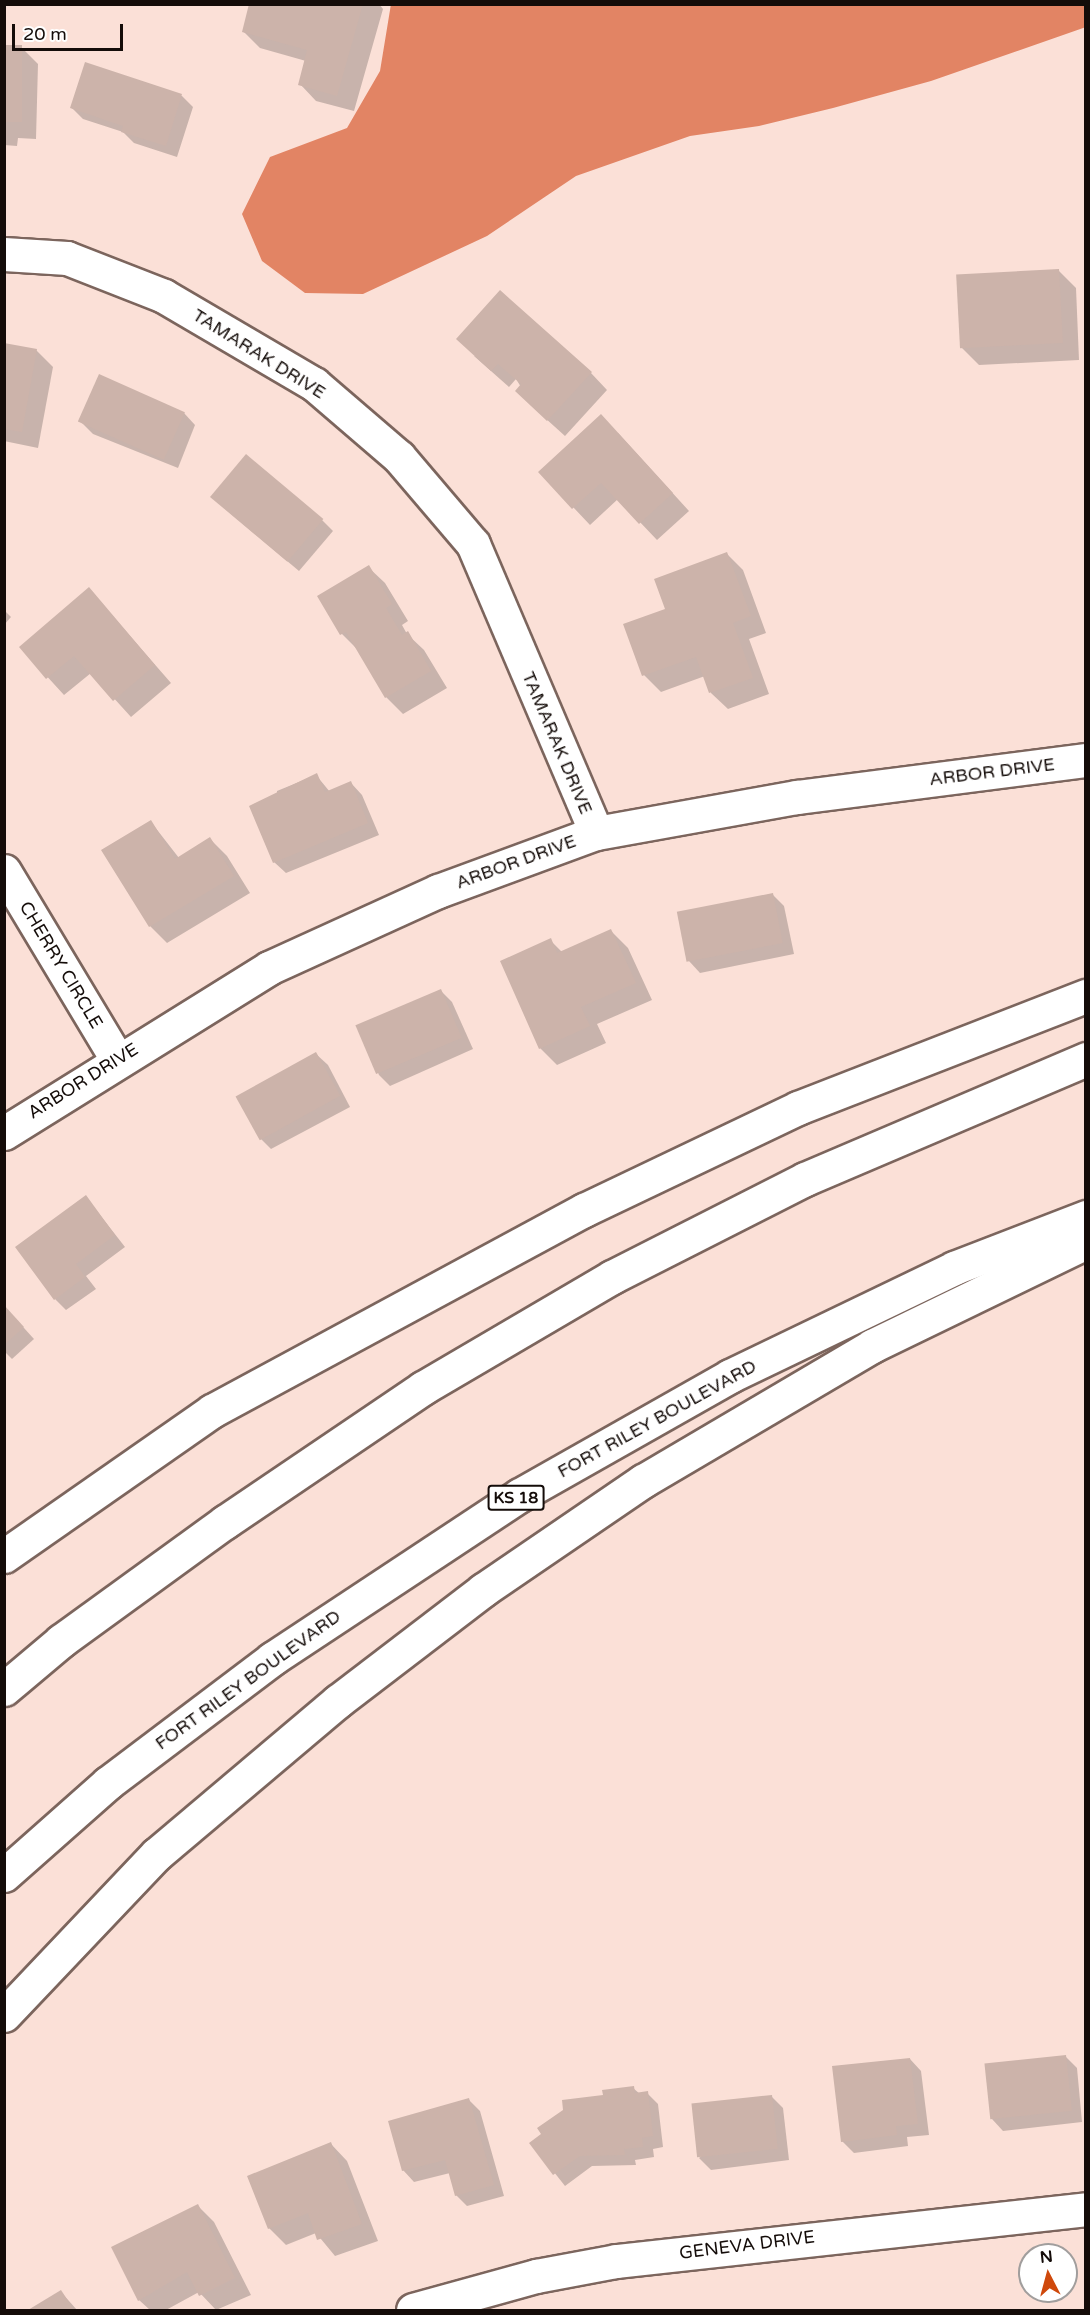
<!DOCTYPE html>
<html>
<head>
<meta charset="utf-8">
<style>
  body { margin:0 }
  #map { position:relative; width:1090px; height:2315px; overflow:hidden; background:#fbe0d7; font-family:"Varela Round",sans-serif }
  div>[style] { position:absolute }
  .forest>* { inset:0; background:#e28464 }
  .shadow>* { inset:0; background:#0003 }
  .building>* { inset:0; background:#ccb3aa; transform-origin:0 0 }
  .roads { filter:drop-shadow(2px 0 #7c655d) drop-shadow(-2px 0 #7c655d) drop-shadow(0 2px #7c655d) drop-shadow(0 -2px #7c655d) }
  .street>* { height:33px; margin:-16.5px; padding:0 16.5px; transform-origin:16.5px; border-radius:16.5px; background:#fff }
  .highway>* { height:33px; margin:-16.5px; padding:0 16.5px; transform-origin:16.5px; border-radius:16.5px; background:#fff }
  span { translate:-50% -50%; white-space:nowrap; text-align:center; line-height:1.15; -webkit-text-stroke:4.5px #fff; paint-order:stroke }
  .shield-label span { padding:2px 4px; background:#fff; border:2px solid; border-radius:4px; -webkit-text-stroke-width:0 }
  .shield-label { font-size:16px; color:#140c09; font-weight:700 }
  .street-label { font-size:18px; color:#140c09 }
  .frame { position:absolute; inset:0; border:6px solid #140c09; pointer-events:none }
  .north { position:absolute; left:1018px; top:2243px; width:60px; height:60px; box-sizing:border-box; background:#fff; border:2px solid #a19e9d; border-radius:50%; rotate:354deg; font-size:16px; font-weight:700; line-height:24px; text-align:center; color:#140c09 }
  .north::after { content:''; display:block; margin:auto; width:21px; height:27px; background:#cf490c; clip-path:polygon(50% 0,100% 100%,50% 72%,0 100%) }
  .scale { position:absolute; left:12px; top:24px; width:111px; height:27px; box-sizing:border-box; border:3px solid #140c09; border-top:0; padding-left:8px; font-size:18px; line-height:21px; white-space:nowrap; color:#140c09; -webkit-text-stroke:4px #fff; paint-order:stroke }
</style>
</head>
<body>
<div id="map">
  <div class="forest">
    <i style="clip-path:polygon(391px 4px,1085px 4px,1086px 27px,931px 81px,833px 108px,759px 126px,690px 136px,576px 176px,487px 236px,363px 294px,305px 293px,262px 261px,242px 214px,270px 157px,347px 128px,380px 71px)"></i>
  </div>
  <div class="shadow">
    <i style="clip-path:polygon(251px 4px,379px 4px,383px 9px,354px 111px,316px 101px,300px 84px,306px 61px,260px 48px,243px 31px)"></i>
    <i style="clip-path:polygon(4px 47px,21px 47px,38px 64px,36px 139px,18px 138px,17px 146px,4px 145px)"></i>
    <i style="clip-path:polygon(86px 64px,182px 96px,193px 107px,177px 157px,134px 143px,123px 132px,83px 119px,72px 108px)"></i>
    <i style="clip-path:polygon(1059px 271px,1076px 288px,1079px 360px,979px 365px,962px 348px)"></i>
    <i style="clip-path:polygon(4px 344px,36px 350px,53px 367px,38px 448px,4px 441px)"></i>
    <i style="clip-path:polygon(474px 356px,591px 373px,607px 390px,565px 436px,534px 408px,516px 379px,509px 387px)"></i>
    <i style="clip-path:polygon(184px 413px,195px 425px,178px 468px,93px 434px,81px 422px)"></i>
    <i style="clip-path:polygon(618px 433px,689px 511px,657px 540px,618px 499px,590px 525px,540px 472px)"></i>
    <i style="clip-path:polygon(224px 508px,322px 520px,333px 531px,299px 571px)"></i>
    <i style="clip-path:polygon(727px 554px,743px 570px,766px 633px,749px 639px,769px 694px,728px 709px,711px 693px,705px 676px,661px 692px,644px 675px,625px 625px,667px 610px)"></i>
    <i style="clip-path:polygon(368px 567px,385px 583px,408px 621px,402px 625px,407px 634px,424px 650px,447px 688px,403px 714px,386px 697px,359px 651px,342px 634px,319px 596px)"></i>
    <i style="clip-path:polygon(89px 589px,171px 683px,131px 717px,91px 673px,64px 695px,21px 648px)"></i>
    <i style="clip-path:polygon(4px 610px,11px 617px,4px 625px)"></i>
    <i style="clip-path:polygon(316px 775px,330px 792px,351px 783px,362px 795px,379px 835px,286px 873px,274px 862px,277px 791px)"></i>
    <i style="clip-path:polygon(151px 822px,179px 858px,210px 839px,227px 856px,250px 893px,167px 943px,150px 926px,104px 851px)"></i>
    <i style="clip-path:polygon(773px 895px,784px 906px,794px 954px,700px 973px,689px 961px)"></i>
    <i style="clip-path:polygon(611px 931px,628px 948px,652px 1000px,597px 1024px,606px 1043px,557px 1065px,540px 1048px,550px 940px,562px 952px)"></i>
    <i style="clip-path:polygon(440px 990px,452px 1002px,473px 1049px,390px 1086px,379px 1075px,358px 1027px)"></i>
    <i style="clip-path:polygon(316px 1054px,328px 1065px,350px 1107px,271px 1149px,260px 1138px)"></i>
    <i style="clip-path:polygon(86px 1197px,125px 1247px,86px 1276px,96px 1289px,66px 1310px,55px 1299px)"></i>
    <i style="clip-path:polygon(4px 1306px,34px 1339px,12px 1359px,4px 1351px)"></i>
    <i style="clip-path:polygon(1065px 2056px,1077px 2068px,1082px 2122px,1003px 2131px,992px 2119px)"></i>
    <i style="clip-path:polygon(910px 2059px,921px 2071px,929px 2135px,907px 2137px,908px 2146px,854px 2153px,842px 2141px)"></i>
    <i style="clip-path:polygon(633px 2088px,640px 2094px,647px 2093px,658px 2104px,663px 2147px,653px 2149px,654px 2157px,635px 2160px,636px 2165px,592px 2166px,565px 2186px,531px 2143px)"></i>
    <i style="clip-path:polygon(771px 2096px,783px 2108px,789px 2160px,711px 2170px,699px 2158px)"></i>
    <i style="clip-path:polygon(469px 2100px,480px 2111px,504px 2196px,467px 2206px,456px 2195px,450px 2173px,414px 2182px,403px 2170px)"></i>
    <i style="clip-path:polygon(331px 2144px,347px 2161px,378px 2241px,335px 2256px,316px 2233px,286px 2245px,269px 2228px)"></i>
    <i style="clip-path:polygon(198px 2206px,214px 2222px,251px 2295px,216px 2310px,199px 2292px,166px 2310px,150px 2310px,139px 2300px)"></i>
    <i style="clip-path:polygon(61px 2292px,77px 2310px,31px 2310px)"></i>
  </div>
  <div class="building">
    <i style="clip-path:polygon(249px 4px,363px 4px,337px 96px,298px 85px,307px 50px,242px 32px)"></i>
    <i style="left:4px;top:45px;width:18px;height:77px"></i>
    <i style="clip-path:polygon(85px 62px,182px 94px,166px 146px,121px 132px,123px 126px,70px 108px)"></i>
    <i style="left:1059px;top:269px;width:74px;height:103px;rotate:87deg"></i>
    <i style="clip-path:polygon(500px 290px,592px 372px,547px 421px,515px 391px,521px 384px,498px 364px,491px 371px,456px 339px)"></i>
    <i style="clip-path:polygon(4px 343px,37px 349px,22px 432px,4px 429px)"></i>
    <i style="left:99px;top:374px;width:94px;height:52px;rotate:24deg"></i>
    <i style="clip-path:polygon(601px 414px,673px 493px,639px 524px,601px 483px,572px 509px,538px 472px)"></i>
    <i style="left:246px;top:454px;width:101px;height:56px;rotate:40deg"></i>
    <i style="clip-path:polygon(727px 552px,751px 616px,733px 623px,753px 678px,709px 693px,696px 657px,642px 676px,623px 624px,665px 609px,654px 579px)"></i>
    <i style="clip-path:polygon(369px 565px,392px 604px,386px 608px,402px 635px,408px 631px,431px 671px,385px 698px,346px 632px,340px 635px,317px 596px)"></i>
    <i style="clip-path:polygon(89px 587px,155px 665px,113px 701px,74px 656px,46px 679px,19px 647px)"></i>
    <i style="clip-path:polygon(317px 773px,325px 792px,351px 781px,368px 823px,273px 863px,249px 806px)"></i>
    <i style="clip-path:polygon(151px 820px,175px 859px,210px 837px,234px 876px,149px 927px,101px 850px)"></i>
    <i style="left:773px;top:893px;width:51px;height:98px;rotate:79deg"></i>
    <i style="clip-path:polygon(611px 929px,636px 983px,581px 1007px,590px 1026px,539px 1049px,500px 961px,551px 938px,557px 953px)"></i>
    <i style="left:441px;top:989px;width:53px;height:93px;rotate:67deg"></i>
    <i style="left:316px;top:1052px;width:50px;height:92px;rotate:61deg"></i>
    <i style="clip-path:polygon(86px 1195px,115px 1235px,76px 1264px,85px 1277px,54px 1300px,15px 1247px)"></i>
    <i style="clip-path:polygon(4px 1305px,24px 1327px,4px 1345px)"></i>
    <i style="left:1066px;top:2055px;width:56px;height:82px;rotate:84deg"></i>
    <i style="clip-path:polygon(910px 2058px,918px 2124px,896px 2126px,897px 2135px,841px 2142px,832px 2066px)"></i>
    <i style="clip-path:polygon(634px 2086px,635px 2093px,648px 2091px,653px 2136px,642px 2138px,643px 2147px,624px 2149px,625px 2155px,580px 2156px,553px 2175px,529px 2143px,541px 2134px,537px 2128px,563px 2110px,562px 2100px,603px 2095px,602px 2090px)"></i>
    <i style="left:772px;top:2095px;width:54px;height:81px;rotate:84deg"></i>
    <i style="clip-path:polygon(469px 2098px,494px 2185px,455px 2196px,445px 2160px,402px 2171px,388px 2121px)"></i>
    <i style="clip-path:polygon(331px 2142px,362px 2224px,317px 2240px,308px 2213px,268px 2229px,247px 2176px)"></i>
    <i style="clip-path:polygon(198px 2204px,235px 2278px,199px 2296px,187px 2272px,138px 2301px,111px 2247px)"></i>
    <i style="clip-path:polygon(61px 2290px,74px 2310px,28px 2310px)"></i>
  </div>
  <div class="roads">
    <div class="street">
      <i style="left:4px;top:254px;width:63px;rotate:3.6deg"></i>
      <i style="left:67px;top:258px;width:104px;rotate:21.4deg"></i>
      <i style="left:164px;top:296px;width:174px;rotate:30.4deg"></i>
      <i style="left:314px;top:384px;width:112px;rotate:40.7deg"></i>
      <i style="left:399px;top:457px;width:114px;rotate:49.6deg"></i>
      <i style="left:473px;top:544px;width:314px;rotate:66.9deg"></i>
      <i style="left:4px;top:871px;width:219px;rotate:59deg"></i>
      <i style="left:4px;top:1133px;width:312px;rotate:-31.9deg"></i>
      <i style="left:269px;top:968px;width:186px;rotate:-24.5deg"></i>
      <i style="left:438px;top:891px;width:168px;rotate:-20.2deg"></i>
      <i style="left:596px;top:833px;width:204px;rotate:-10.2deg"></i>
      <i style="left:797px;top:797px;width:291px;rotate:-7.3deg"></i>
      <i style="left:413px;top:2310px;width:128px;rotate:-15.5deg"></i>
      <i style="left:536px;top:2276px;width:81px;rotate:-10.6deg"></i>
      <i style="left:616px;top:2261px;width:473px;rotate:-6.3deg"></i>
    </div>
    <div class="highway">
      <i style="left:4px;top:1556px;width:254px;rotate:-34.9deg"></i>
      <i style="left:212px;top:1411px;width:423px;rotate:-28.4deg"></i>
      <i style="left:584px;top:1210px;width:237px;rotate:-25.5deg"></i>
      <i style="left:798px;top:1108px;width:309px;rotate:-21.3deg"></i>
      <i style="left:4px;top:1689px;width:75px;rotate:-40.1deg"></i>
      <i style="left:61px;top:1641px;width:203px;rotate:-36deg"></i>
      <i style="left:225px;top:1522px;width:239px;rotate:-34.1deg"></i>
      <i style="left:423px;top:1388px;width:219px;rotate:-30.4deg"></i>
      <i style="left:612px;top:1277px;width:216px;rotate:-26.9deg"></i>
      <i style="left:805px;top:1179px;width:306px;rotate:-23.1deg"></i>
      <i style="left:4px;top:1875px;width:139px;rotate:-41.5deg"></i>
      <i style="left:108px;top:1783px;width:206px;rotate:-37.1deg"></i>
      <i style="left:272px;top:1659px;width:297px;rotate:-33.5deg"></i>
      <i style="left:520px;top:1495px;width:241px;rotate:-29.5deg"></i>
      <i style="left:730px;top:1376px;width:249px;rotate:-25.7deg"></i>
      <i style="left:954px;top:1268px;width:142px;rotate:-21.1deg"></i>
      <i style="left:4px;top:2015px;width:222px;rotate:-46.5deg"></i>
      <i style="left:157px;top:1854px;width:237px;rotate:-40.2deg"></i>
      <i style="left:338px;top:1701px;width:183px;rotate:-37.4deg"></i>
      <i style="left:483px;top:1590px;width:194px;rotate:-34.3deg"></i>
      <i style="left:643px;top:1481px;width:266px;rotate:-30.5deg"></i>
      <i style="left:872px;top:1346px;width:238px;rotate:-25.9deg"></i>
    </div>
  </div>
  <div class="shield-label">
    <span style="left:516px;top:1498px">KS 18</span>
  </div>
  <div class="street-label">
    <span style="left:259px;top:354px;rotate:32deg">TAMARAK DRIVE</span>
    <span style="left:557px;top:743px;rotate:67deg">TAMARAK DRIVE</span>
    <span style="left:992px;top:772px;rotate:-7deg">ARBOR DRIVE</span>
    <span style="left:516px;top:862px;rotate:-20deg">ARBOR DRIVE</span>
    <span style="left:61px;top:965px;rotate:59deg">CHERRY CIRCLE</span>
    <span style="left:83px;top:1081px;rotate:-32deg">ARBOR DRIVE</span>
    <span style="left:657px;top:1419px;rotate:-29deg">FORT RILEY BOULEVARD</span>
    <span style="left:248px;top:1680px;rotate:-36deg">FORT RILEY BOULEVARD</span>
    <span style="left:747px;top:2245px;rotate:-7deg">GENEVA DRIVE</span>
  </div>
  <div class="frame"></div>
  <div class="north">N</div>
  <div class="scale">20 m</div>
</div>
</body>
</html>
